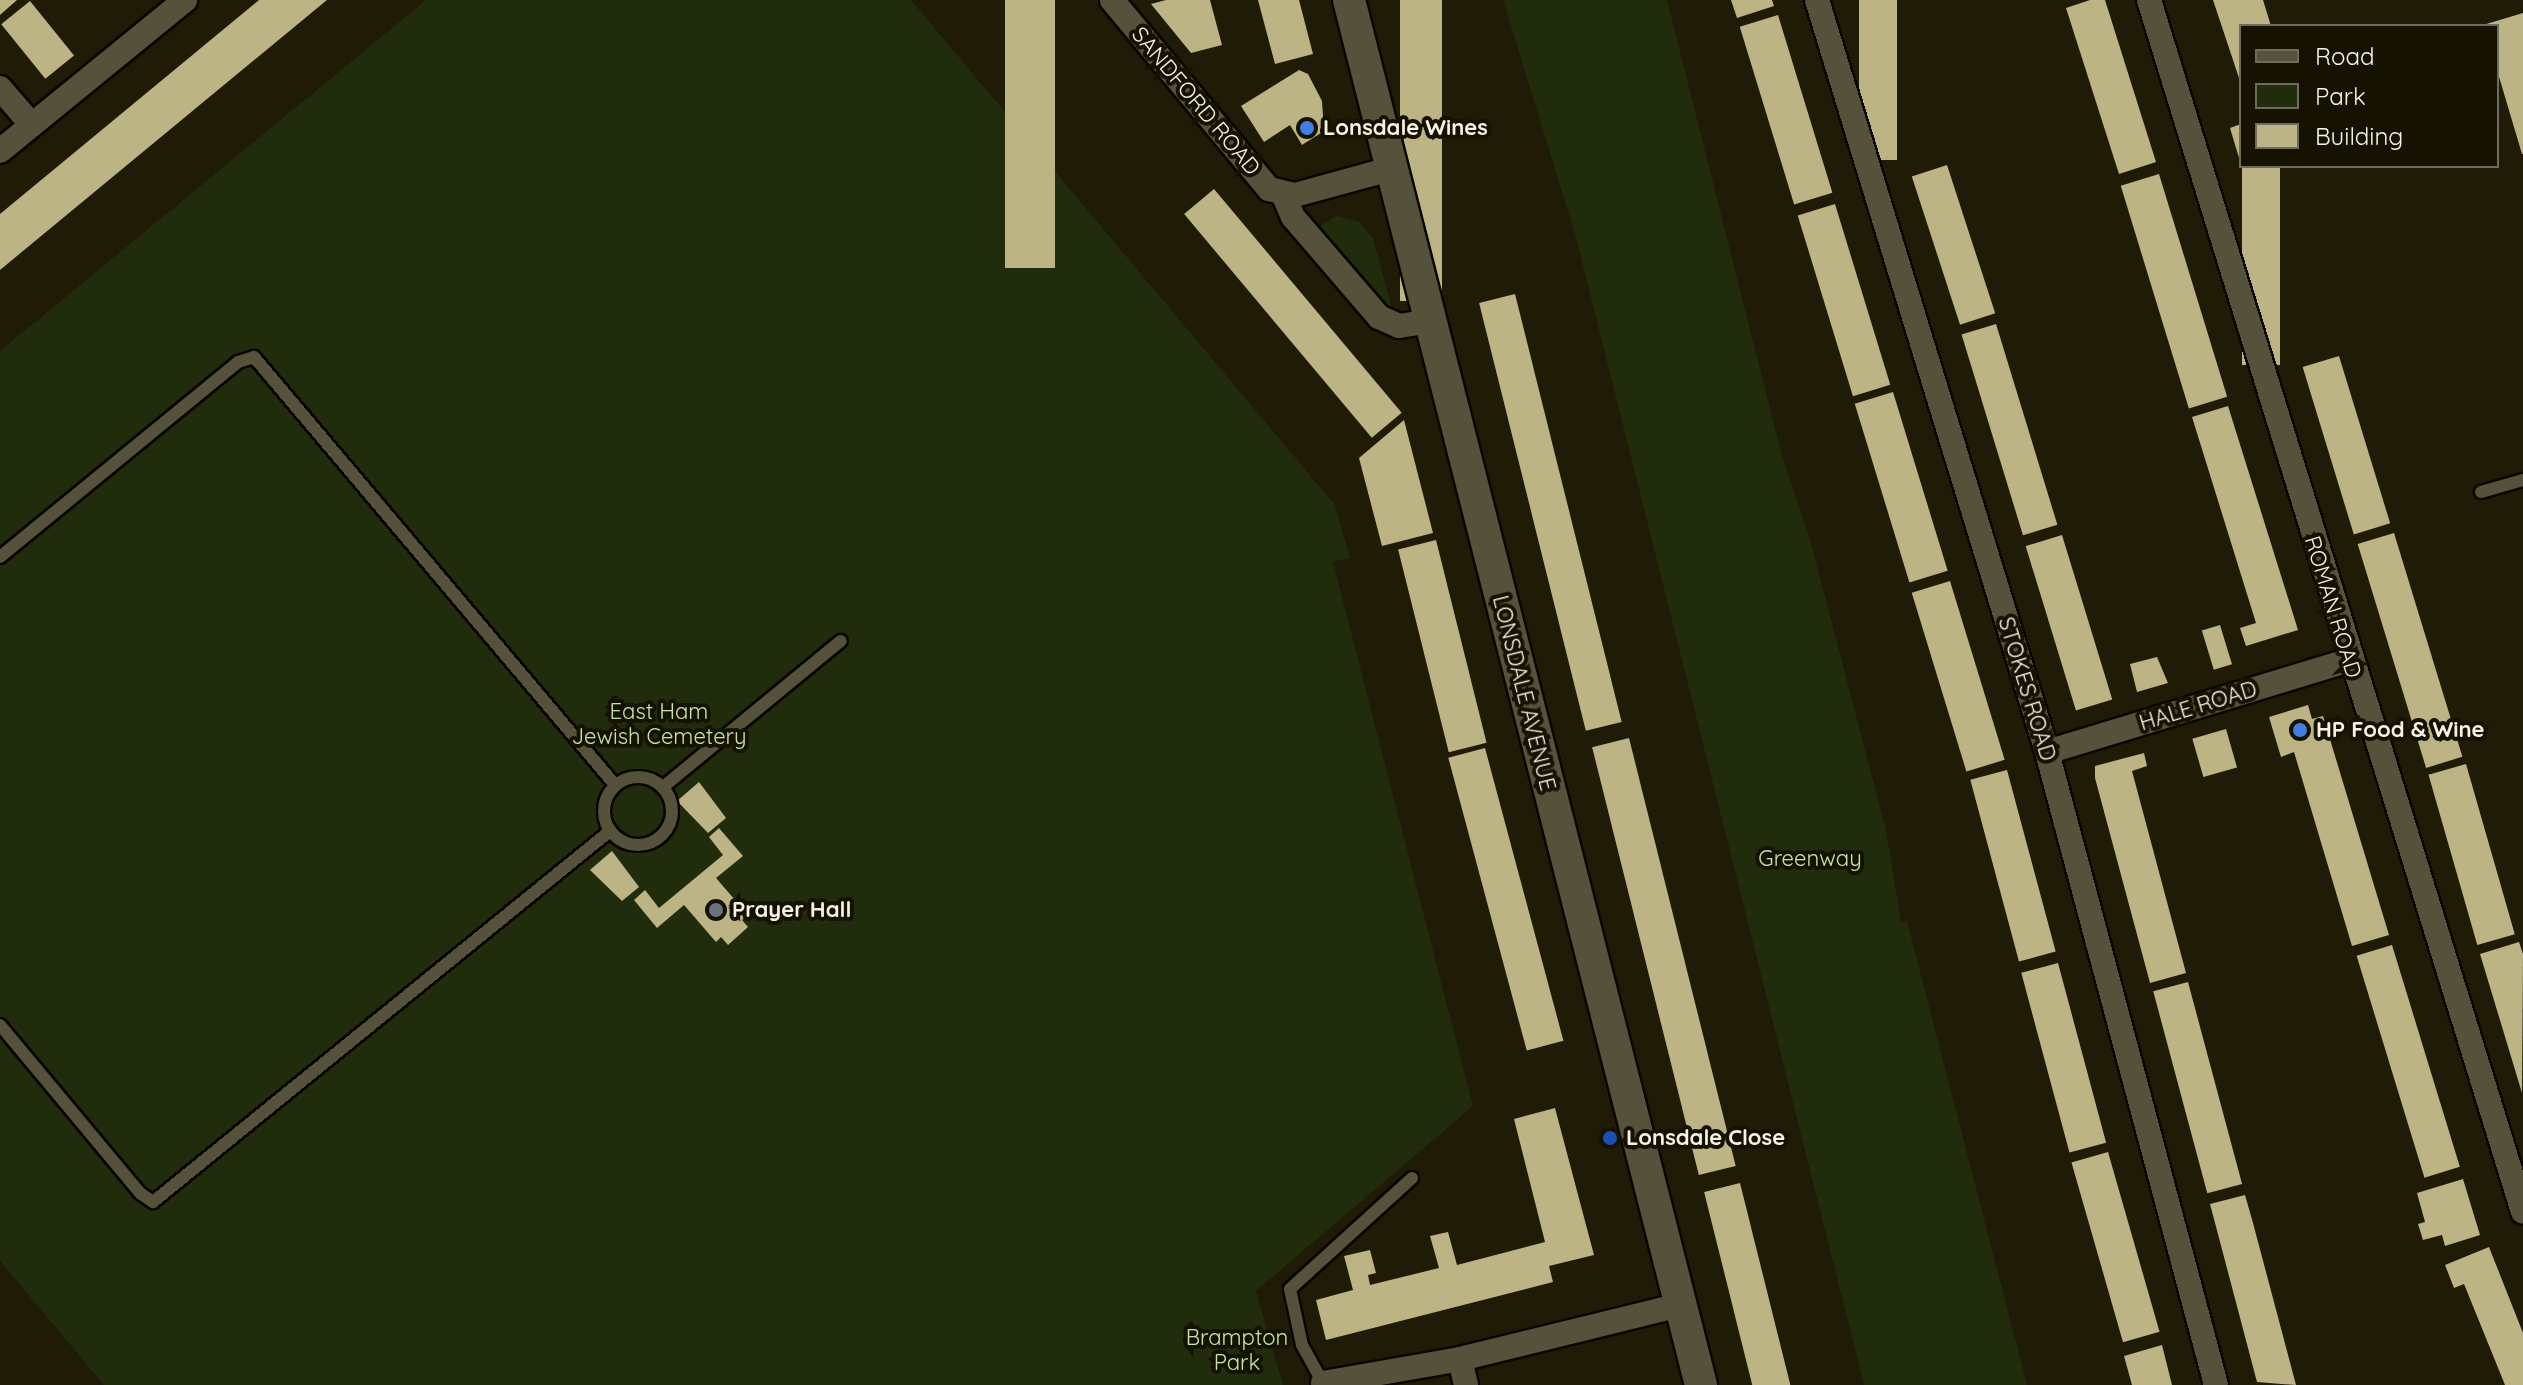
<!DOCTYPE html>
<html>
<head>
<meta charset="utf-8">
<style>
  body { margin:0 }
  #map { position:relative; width:2523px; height:1385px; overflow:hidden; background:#1f1b06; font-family:Quicksand,sans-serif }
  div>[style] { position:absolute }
  .green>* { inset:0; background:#202c0c }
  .building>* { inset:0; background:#bcb484; transform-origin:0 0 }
  .roads { filter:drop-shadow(2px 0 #090600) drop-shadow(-2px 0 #090600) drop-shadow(0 2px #090600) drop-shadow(0 -2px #090600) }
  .service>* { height:12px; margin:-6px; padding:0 6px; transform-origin:6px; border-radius:6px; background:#55513a }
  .service>.ring { margin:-6px; padding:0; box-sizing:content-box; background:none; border:12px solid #55513a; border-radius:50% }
  .minor>* { height:24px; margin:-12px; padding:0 12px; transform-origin:12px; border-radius:12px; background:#55513a }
  .tertiary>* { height:32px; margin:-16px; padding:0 16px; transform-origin:16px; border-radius:16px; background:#55513a }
  .dots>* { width:22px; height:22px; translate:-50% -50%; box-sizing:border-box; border:4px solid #161201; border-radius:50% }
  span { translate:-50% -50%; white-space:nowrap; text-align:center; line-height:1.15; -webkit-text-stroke:8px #161201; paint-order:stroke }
  .street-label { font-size:22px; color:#f6f3e6 }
  .poi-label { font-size:22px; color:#f6f3e6; font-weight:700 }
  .left { translate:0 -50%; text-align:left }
  .park-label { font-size:22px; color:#c8e4a1 }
  .legend { position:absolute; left:2239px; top:24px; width:260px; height:144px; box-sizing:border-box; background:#161201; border:2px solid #706c5d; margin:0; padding:10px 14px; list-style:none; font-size:24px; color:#f6f3e6 }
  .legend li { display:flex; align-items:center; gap:16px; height:40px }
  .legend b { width:40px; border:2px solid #706c5d }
</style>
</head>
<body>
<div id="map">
  <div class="green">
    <i style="clip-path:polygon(426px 0,911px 0,1335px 505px,1350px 558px,1333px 562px,1473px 1106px,1256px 1291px,1283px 1385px,104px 1385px,0 1261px,0 351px)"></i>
    <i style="clip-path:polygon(1503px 0,1667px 0,1782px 456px,1811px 543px,1886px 830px,1901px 922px,1907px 921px,2027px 1385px,1864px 1385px,1575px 234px)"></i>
    <i style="clip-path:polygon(1336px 216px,1358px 221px,1373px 238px,1393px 312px,1316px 229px)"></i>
  </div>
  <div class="building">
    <i style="clip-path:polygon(0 0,17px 0,0 15px)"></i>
    <i style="clip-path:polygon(259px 0,327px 0,0 270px,0 214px)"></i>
    <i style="left:1005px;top:0;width:50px;height:268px"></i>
    <i style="clip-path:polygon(1166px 0,1210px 0,1222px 45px,1191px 53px,1151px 4px)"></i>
    <i style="clip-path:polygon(1258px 0,1299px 0,1313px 54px,1275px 64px)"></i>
    <i style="left:1400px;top:0;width:42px;height:301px"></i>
    <i style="clip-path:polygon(1731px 0,1772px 0,1774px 6px,1737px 18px)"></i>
    <i style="left:1859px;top:0;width:38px;height:160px"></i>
    <i style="clip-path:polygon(2090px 0,2105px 0,2156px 162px,2119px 174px,2066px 8px)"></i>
    <i style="clip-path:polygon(2213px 0,2263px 0,2271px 26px,2241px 26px,2241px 84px)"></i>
    <i style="left:30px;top:1px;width:70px;height:37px;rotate:51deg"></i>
    <i style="clip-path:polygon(2523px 13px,2523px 154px,2522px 154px,2497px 70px,2497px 26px,2483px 25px)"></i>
    <i style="left:1778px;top:15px;width:186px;height:40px;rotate:73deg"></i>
    <i style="clip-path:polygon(1299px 70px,1308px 74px,1322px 101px,1324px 131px,1302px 145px,1290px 125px,1264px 142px,1241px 106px)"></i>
    <i style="clip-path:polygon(2241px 124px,2241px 161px,2240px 161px,2230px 128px)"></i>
    <i style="left:1947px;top:165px;width:156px;height:37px;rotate:72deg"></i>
    <i style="left:2242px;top:166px;width:38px;height:199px"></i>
    <i style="left:2159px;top:174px;width:233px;height:40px;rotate:73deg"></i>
    <i style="left:1214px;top:189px;width:292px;height:39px;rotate:50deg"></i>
    <i style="left:1835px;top:204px;width:189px;height:39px;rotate:73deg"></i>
    <i style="left:1515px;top:294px;width:441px;height:37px;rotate:76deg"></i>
    <i style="left:1996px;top:324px;width:210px;height:36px;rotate:73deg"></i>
    <i style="left:2339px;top:356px;width:175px;height:38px;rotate:73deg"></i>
    <i style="left:1893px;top:392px;width:187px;height:40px;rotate:73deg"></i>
    <i style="clip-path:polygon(2228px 406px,2298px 630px,2246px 646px,2240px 628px,2256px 623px,2192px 417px)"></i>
    <i style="clip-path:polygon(1404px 420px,1433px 533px,1382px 546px,1359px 458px)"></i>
    <i style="left:2394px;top:533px;width:234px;height:38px;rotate:73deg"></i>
    <i style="left:2062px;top:535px;width:172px;height:38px;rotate:73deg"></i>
    <i style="left:1436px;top:540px;width:209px;height:39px;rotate:76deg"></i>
    <i style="left:1950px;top:581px;width:187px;height:40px;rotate:73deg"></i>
    <i style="left:2220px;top:625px;width:41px;height:19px;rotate:73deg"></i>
    <i style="clip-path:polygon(2157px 657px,2168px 683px,2137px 692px,2130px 664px)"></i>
    <i style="clip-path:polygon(2308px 705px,2312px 719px,2323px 716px,2389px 935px,2352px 946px,2294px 752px,2281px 757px,2269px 717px)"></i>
    <i style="left:2226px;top:729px;width:40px;height:35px;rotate:74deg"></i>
    <i style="left:1629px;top:738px;width:441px;height:38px;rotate:76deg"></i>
    <i style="left:1485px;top:748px;width:303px;height:38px;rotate:75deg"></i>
    <i style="clip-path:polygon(2144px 753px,2147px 766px,2132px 771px,2186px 973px,2150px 983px,2095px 778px,2095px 766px)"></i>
    <i style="left:2466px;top:764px;width:177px;height:39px;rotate:74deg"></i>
    <i style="left:2007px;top:770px;width:188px;height:38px;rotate:75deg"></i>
    <i style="clip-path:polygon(699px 782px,726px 818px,708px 833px,677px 801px)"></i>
    <i style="clip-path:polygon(719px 828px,743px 856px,716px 878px,748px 915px,742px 920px,748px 927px,728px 945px,721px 937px,716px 942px,684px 905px,657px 928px,634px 900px,645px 890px,659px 908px,682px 889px,723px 855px,709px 837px)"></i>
    <i style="clip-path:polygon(612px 851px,639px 887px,622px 901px,590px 870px)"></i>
    <i style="clip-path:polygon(2519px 942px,2523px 954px,2522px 1093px,2480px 954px)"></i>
    <i style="left:2392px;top:945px;width:232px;height:37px;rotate:73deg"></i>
    <i style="left:2058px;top:963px;width:186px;height:38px;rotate:75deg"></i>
    <i style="left:2188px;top:982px;width:209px;height:36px;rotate:75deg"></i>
    <i style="clip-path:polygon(1555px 1108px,1594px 1255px,1549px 1266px,1553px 1282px,1326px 1340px,1316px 1300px,1353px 1290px,1344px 1256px,1370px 1250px,1376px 1273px,1368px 1275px,1370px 1285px,1439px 1268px,1430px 1236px,1448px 1232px,1457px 1265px,1545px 1242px,1514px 1119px)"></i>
    <i style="left:2108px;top:1152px;width:187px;height:38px;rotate:74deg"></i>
    <i style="clip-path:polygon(2463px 1179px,2480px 1235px,2445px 1246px,2442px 1235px,2423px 1240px,2418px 1224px,2425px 1222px,2417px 1193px)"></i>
    <i style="left:1740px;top:1183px;width:208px;height:37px;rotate:76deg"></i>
    <i style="clip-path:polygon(2245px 1195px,2253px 1223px,2296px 1385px,2257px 1382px,2210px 1204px)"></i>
    <i style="clip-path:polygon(2489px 1247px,2523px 1333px,2523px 1385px,2505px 1385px,2464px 1284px,2454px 1288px,2445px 1265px)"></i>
    <i style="clip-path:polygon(2162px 1345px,2172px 1385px,2132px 1385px,2124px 1356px)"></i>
  </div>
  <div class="roads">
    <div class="service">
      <i style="left:2481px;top:492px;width:44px;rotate:-15.9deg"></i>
      <i style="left:0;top:557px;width:308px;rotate:-39.3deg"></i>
      <i style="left:238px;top:362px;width:17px;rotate:-17deg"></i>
      <i style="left:254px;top:357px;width:560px;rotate:49.85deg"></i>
      <i class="ring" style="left:604px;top:777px;width:56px;height:56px"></i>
      <i style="left:663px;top:787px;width:230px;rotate:-39.4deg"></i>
      <i style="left:0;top:1025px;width:219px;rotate:50.2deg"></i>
      <i style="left:140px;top:1193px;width:16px;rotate:35deg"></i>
      <i style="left:153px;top:1202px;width:589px;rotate:-39.07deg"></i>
      <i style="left:1323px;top:1383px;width:43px;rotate:-118.9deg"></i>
      <i style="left:1302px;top:1345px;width:57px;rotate:-102.1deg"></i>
      <i style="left:1290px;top:1289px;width:165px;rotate:-42.3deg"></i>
    </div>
    <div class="minor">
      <i style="left:1112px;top:0;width:246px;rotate:50.3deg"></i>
      <i style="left:1269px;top:189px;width:27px;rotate:13deg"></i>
      <i style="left:1295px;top:195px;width:98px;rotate:-15.3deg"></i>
      <i style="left:1817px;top:0;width:786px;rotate:72.99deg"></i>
      <i style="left:2047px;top:752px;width:655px;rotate:75.05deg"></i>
      <i style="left:2149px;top:0;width:1268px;rotate:72.85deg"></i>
      <i style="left:0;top:88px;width:48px;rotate:49.3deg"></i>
      <i style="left:0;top:151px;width:239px;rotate:-39.2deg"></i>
      <i style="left:1284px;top:196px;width:23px;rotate:67deg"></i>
      <i style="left:1293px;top:217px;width:132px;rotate:49.3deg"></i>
      <i style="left:1379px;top:317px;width:22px;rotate:24deg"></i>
      <i style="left:1399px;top:326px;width:30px;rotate:-9deg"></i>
      <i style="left:2047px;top:752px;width:317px;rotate:-16.9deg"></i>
      <i style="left:1460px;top:1359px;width:27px;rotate:77deg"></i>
      <i style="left:1323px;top:1383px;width:139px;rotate:-9.9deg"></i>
      <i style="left:1460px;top:1359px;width:227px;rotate:-13.8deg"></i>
    </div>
    <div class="tertiary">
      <i style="left:1349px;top:0;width:1429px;rotate:75.74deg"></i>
    </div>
  </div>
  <div class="dots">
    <i style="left:1307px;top:128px;background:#3f7fe0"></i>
    <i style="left:2300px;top:730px;background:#3f7fe0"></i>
    <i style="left:716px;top:910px;background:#6b7280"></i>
    <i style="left:1610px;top:1138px;background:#1a4fb4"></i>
  </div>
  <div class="street-label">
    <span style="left:1196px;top:101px;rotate:50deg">SANDFORD ROAD</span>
    <span style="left:2333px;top:607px;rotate:73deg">ROMAN ROAD</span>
    <span style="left:2027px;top:689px;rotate:73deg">STOKES ROAD</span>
    <span style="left:1524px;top:693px;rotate:76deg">LONSDALE AVENUE</span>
    <span style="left:2198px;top:706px;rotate:-17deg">HALE ROAD</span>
  </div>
  <div class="poi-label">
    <span class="left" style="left:1323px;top:128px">Lonsdale Wines</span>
    <span class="left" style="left:2316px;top:730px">HP Food &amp; Wine</span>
    <span class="left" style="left:732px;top:910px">Prayer Hall</span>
    <span class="left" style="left:1626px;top:1138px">Lonsdale Close</span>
  </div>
  <div class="park-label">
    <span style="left:659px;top:724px">East Ham<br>Jewish Cemetery</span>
    <span style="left:1810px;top:859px">Greenway</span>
    <span style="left:1237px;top:1350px">Brampton<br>Park</span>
  </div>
  <ul class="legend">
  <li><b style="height:10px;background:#55513a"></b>Road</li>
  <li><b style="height:22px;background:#202c0c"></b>Park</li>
  <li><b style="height:22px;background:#bcb484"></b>Building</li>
  </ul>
</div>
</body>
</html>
